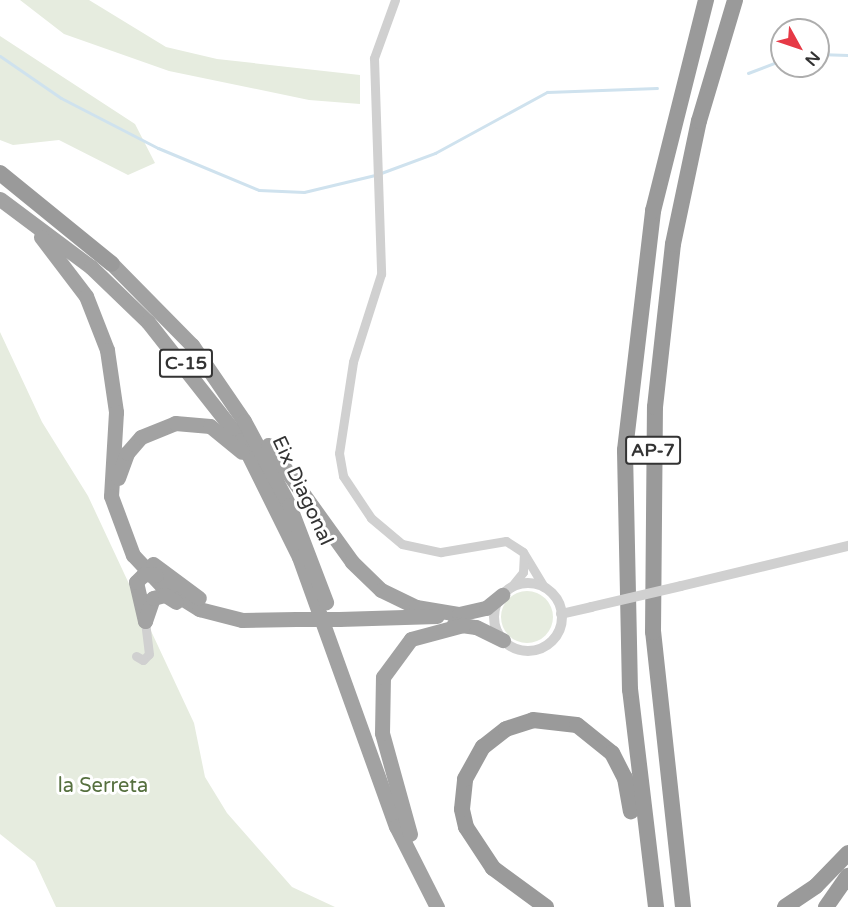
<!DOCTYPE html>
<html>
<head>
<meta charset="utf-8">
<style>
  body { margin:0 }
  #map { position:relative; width:848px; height:907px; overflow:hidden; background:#fff; font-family:"Varela Round",sans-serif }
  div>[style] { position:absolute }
  .green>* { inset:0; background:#e6ecdf }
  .round { border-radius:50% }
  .stream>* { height:3px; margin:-1.5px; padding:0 1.5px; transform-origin:1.5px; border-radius:1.5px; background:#cfe2ee }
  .minor>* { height:9px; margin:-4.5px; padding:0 4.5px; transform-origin:4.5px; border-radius:4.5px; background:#d0d0d0 }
  .tertiary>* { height:10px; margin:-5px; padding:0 5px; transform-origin:5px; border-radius:5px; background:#d0d0d0 }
  .tertiary>.ring { margin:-5px; padding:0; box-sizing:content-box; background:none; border:10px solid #d0d0d0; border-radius:50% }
  .trunk>* { height:15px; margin:-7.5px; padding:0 7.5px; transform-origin:7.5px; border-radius:7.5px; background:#a2a2a2 }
  .motorway>* { height:16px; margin:-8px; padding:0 8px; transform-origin:8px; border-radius:8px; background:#9a9a9a }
  .tertiary-bridge>* { height:10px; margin:-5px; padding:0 5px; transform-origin:5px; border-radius:5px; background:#d0d0d0 }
  .trunk-bridge>* { height:15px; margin:-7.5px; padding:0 7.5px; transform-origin:7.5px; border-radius:7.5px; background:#a2a2a2 }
  span { translate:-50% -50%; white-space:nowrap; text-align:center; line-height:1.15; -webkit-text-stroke:6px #fff; paint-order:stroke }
  .shield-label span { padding:2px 4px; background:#fff; border:2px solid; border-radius:4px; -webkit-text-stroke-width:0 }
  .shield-label { font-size:18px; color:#333; font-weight:700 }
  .street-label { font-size:20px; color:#333 }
  .park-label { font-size:20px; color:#56703f }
  .north { position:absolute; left:770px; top:18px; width:60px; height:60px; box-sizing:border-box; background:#fff; border:2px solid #adadad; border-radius:50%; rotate:130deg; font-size:16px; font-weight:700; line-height:24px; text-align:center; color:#333 }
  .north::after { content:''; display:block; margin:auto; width:21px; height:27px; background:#e63946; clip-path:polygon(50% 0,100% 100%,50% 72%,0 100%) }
</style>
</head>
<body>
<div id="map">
  <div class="green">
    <i style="clip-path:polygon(20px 0,89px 0,166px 47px,217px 59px,360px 75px,360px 104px,309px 100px,169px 71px,64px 34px)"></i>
    <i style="clip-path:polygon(0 36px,135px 124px,155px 163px,128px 175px,59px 140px,13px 145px,0 140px)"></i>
    <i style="clip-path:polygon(0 332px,42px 422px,88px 496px,194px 723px,205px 777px,227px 813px,292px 887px,335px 907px,56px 907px,35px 862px,0 834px)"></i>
    <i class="round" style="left:501px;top:591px;width:52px;height:52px"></i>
  </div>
  <div class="stream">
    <i style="left:818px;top:54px;width:30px;rotate:2deg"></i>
    <i style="left:0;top:56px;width:74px;rotate:34.5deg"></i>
    <i style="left:61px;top:98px;width:109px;rotate:27.3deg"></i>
    <i style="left:158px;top:148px;width:109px;rotate:22.6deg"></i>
    <i style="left:259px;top:190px;width:45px;rotate:2.5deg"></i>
    <i style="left:304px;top:192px;width:73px;rotate:-13.5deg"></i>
    <i style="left:748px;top:73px;width:36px;rotate:-21deg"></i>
    <i style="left:381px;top:173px;width:58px;rotate:-20.3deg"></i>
    <i style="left:435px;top:153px;width:128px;rotate:-28.6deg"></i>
    <i style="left:547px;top:92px;width:110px;rotate:-2.1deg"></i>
  </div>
  <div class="minor">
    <i style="left:395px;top:0;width:62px;rotate:109.9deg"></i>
    <i style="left:374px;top:58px;width:216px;rotate:88.1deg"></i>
    <i style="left:381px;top:274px;width:92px;rotate:107.7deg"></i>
    <i style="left:353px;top:362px;width:92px;rotate:98.7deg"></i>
    <i style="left:339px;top:453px;width:23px;rotate:80deg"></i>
    <i style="left:343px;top:476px;width:50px;rotate:56.3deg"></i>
    <i style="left:371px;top:518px;width:40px;rotate:40deg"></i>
    <i style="left:402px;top:544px;width:40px;rotate:12deg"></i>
    <i style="left:441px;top:552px;width:66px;rotate:-9.6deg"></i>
    <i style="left:506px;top:541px;width:20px;rotate:33deg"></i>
    <i style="left:523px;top:552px;width:41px;rotate:59deg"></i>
    <i style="left:511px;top:587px;width:19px;rotate:-51deg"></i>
    <i style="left:523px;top:572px;width:17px;rotate:-87deg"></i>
    <i style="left:136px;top:656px;width:8px;rotate:30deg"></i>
    <i style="left:143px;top:660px;width:8px;rotate:-45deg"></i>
    <i style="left:149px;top:654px;width:33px;rotate:-97deg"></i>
  </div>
  <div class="tertiary">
    <i class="ring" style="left:494px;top:583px;width:58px;height:58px"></i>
    <i style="left:681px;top:586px;width:172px;rotate:-13.5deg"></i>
    <i style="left:561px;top:614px;width:31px;rotate:-13deg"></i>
  </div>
  <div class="trunk">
    <i style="left:0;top:199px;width:114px;rotate:36.8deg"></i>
    <i style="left:91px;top:267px;width:79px;rotate:44deg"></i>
    <i style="left:148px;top:322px;width:150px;rotate:51.8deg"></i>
    <i style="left:241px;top:440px;width:131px;rotate:63.6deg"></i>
    <i style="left:299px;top:557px;width:286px;rotate:70.2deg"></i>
    <i style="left:396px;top:826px;width:91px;rotate:63.2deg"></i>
    <i style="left:41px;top:237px;width:74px;rotate:52.7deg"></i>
    <i style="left:86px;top:296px;width:58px;rotate:68.7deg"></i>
    <i style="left:107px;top:350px;width:63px;rotate:81.7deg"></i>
    <i style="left:116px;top:412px;width:84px;rotate:93.4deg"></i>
    <i style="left:111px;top:496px;width:63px;rotate:69.6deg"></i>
    <i style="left:133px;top:555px;width:42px;rotate:46.9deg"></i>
    <i style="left:162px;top:586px;width:44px;rotate:31.9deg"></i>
    <i style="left:199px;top:609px;width:44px;rotate:14.3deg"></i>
    <i style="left:242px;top:620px;width:54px;rotate:-1.1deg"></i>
    <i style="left:112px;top:264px;width:114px;rotate:45.4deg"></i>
    <i style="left:192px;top:345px;width:92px;rotate:55.6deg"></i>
    <i style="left:244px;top:421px;width:95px;rotate:61.8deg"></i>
    <i style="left:289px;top:505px;width:104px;rotate:69.1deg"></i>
    <i style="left:268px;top:445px;width:144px;rotate:54.3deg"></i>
    <i style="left:352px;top:562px;width:40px;rotate:44deg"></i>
    <i style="left:381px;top:590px;width:39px;rotate:26deg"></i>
    <i style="left:416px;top:607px;width:44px;rotate:9.2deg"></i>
    <i style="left:459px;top:614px;width:28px;rotate:-13deg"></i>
    <i style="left:486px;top:608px;width:21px;rotate:-39deg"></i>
    <i style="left:118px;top:478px;width:27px;rotate:-70deg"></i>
    <i style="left:127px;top:453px;width:21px;rotate:-49deg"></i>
    <i style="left:141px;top:437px;width:37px;rotate:-22deg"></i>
    <i style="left:175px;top:423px;width:35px;rotate:5deg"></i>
    <i style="left:210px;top:426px;width:41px;rotate:39.1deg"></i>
    <i style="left:153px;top:564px;width:57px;rotate:36.5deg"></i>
    <i style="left:339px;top:619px;width:98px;rotate:-1.8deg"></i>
    <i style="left:145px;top:621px;width:40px;rotate:-103deg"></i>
    <i style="left:136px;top:582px;width:11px;rotate:-45deg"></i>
    <i style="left:144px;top:574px;width:12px;rotate:5deg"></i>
    <i style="left:145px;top:621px;width:24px;rotate:-71deg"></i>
    <i style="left:153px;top:598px;width:12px;rotate:-14deg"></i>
    <i style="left:165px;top:595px;width:13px;rotate:32deg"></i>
    <i style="left:454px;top:624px;width:22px;rotate:8deg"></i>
    <i style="left:476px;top:627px;width:30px;rotate:26deg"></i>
    <i style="left:410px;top:834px;width:105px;rotate:-105.5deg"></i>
    <i style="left:382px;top:733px;width:56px;rotate:-89deg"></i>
    <i style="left:383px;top:677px;width:47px;rotate:-53.6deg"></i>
    <i style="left:411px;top:639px;width:54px;rotate:-15.1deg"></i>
  </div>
  <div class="motorway">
    <i style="left:0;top:173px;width:144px;rotate:39.1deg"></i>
    <i style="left:546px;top:907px;width:66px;rotate:-143.7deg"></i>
    <i style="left:493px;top:868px;width:49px;rotate:-123.4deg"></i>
    <i style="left:466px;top:827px;width:18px;rotate:-103deg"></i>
    <i style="left:462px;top:809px;width:30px;rotate:-84deg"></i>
    <i style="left:465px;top:779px;width:37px;rotate:-61deg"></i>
    <i style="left:483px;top:747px;width:29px;rotate:-38deg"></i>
    <i style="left:506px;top:729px;width:28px;rotate:-18deg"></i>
    <i style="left:533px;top:720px;width:44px;rotate:6.5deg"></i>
    <i style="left:577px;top:725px;width:45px;rotate:38.7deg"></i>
    <i style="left:612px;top:753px;width:28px;rotate:63deg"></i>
    <i style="left:625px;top:778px;width:34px;rotate:80deg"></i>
    <i style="left:656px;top:907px;width:219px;rotate:-96.8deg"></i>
    <i style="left:630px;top:690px;width:240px;rotate:-91.2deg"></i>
    <i style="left:625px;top:450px;width:241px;rotate:-83.3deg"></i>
    <i style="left:653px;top:211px;width:218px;rotate:-75.9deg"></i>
    <i style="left:683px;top:907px;width:277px;rotate:-96.2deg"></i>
    <i style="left:653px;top:632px;width:225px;rotate:-89.5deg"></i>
    <i style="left:655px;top:407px;width:164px;rotate:-83.7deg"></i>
    <i style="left:673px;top:244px;width:126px;rotate:-78.1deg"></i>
    <i style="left:699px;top:121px;width:126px;rotate:-73.4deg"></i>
    <i style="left:785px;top:907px;width:37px;rotate:-34deg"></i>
    <i style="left:816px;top:886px;width:46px;rotate:-45.9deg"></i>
    <i style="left:826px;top:907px;width:38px;rotate:-55deg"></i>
  </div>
  <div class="tertiary-bridge">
    <i style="left:591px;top:607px;width:92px;rotate:-13.1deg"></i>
  </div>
  <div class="trunk-bridge">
    <i style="left:296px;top:619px;width:43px"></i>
  </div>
  <div class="shield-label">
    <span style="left:186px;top:363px">C-15</span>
    <span style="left:653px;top:450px">AP-7</span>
  </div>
  <div class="street-label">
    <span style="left:302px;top:491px;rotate:65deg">Eix Diagonal</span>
  </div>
  <div class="park-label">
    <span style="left:103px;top:786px">la Serreta</span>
  </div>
  <div class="north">N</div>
</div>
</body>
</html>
